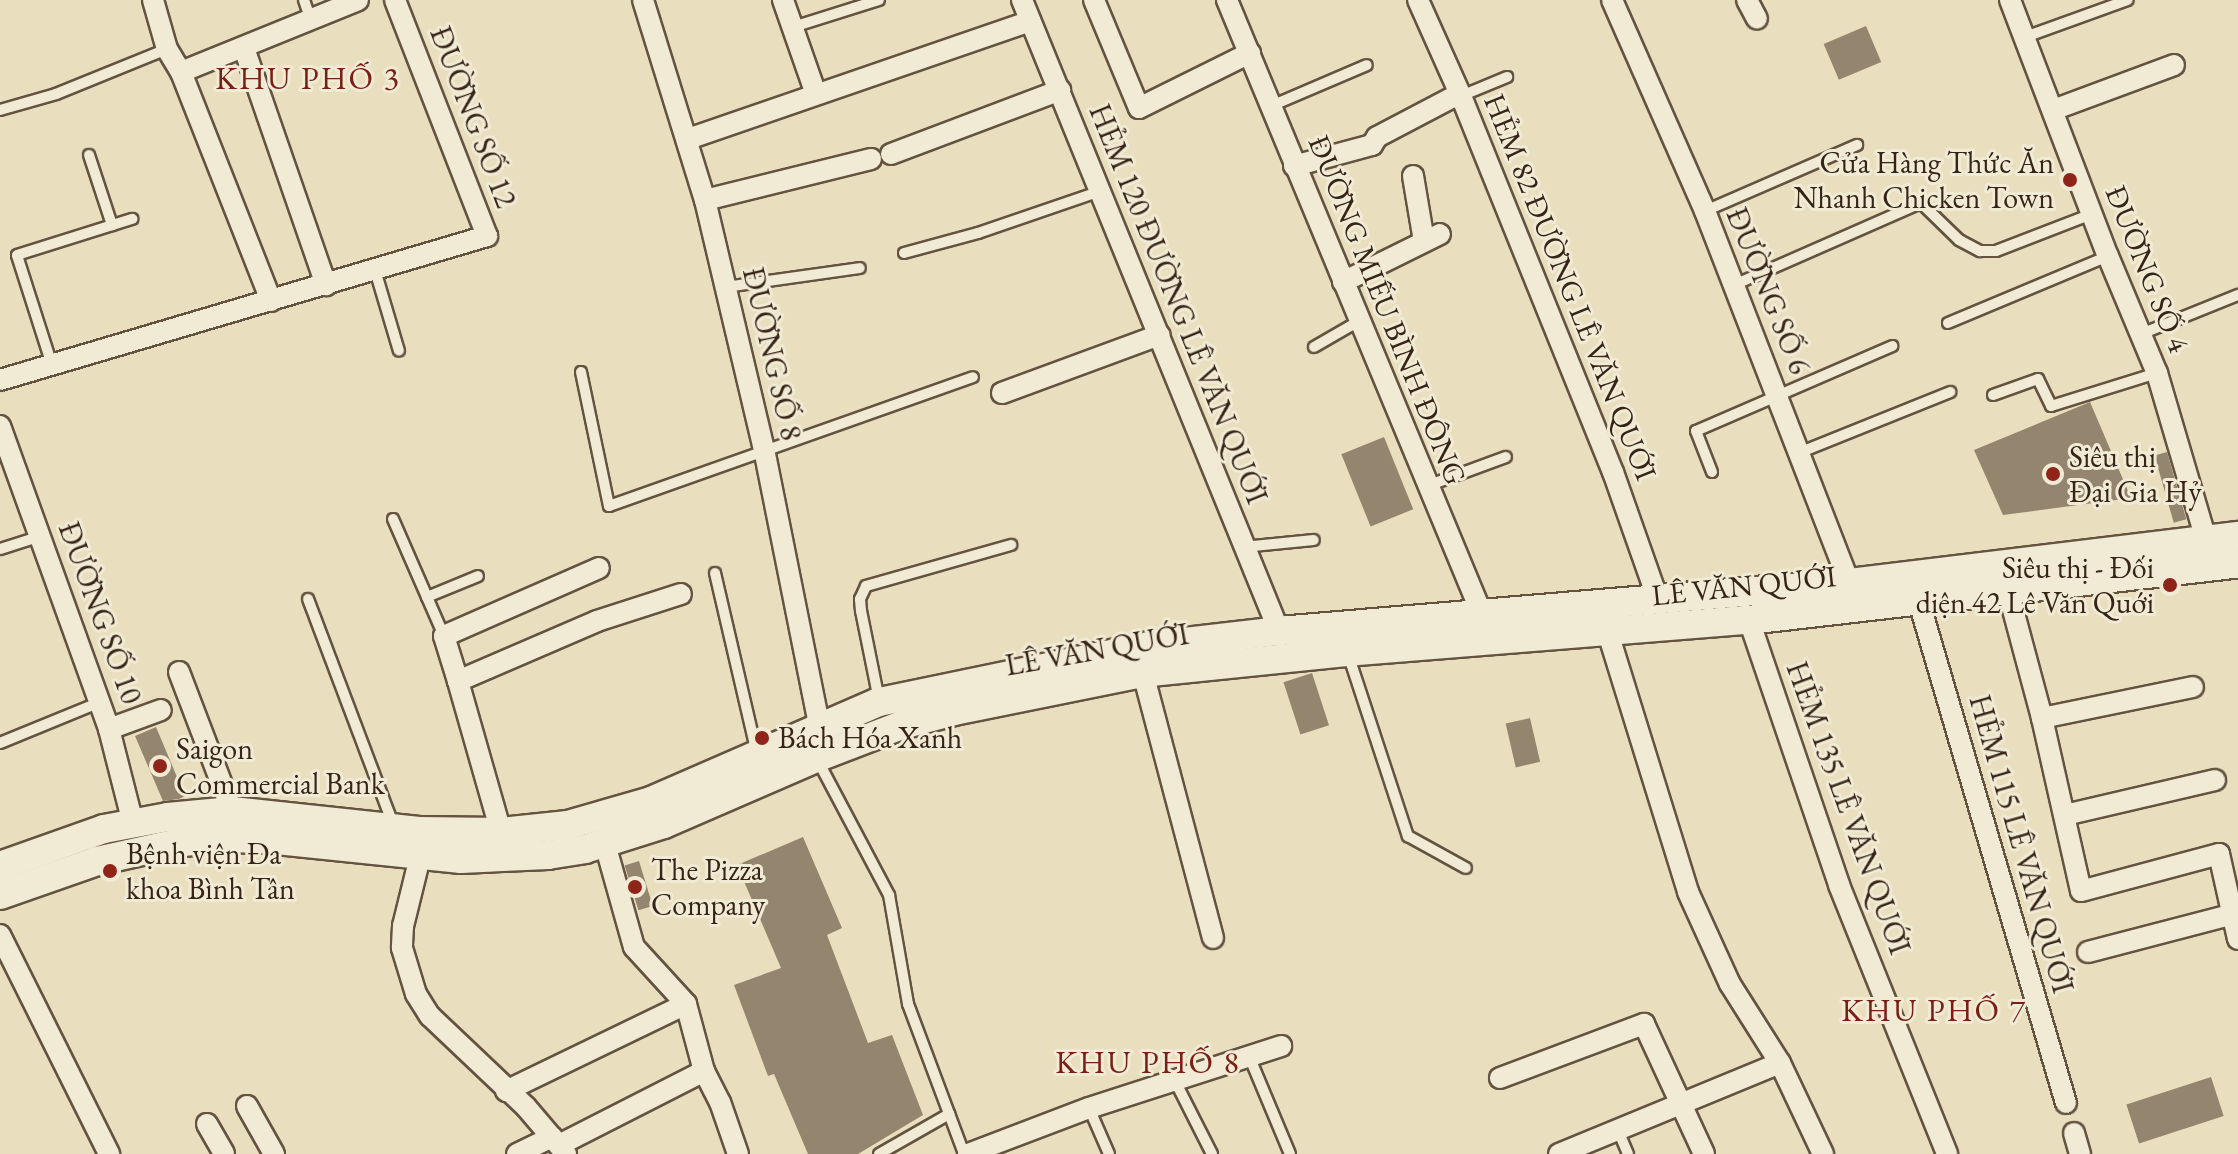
<!DOCTYPE html>
<html>
<head>
<meta charset="utf-8">
<style>
  body { margin:0 }
  #map { position:relative; width:2238px; height:1154px; overflow:hidden; background:#e9dfbf; font-family:"EB Garamond",serif }
  div>[style] { position:absolute }
  .building>* { inset:0; background:#93856e; transform-origin:0 0 }
  .roads { filter:drop-shadow(2px 0 #635340) drop-shadow(-2px 0 #635340) drop-shadow(0 2px #635340) drop-shadow(0 -2px #635340) }
  .lane>* { height:10px; margin:-5px; padding:0 5px; transform-origin:5px; border-radius:5px; background:#f1ead5 }
  .street>* { height:20px; margin:-10px; padding:0 10px; transform-origin:10px; border-radius:10px; background:#f1ead5 }
  .secondary>* { height:28px; margin:-14px; padding:0 14px; transform-origin:14px; border-radius:14px; background:#f1ead5 }
  .dots>* { width:22px; height:22px; translate:-50% -50%; box-sizing:border-box; border:4px solid #f1ead5; border-radius:50% }
  span { translate:-50% -50%; white-space:nowrap; text-align:center; line-height:1.15; -webkit-text-stroke:6px #f1ead5; paint-order:stroke }
  .street-label { font-size:30px; color:#362416 }
  .poi-label { font-size:30px; color:#362416 }
  .right { translate:-100% -50%; text-align:right }
  .left { translate:0 -50%; text-align:left }
  .neighbourhood-label { font-size:32px; color:#7a1f14; letter-spacing:2px }
</style>
</head>
<body>
<div id="map">
  <div class="building">
    <i style="left:1866px;top:26px;width:39px;height:46px;rotate:67deg"></i>
    <i style="clip-path:polygon(2090px 402px,2131px 498px,2003px 515px,1974px 450px)"></i>
    <i style="left:1384px;top:437px;width:78px;height:46px;rotate:68deg"></i>
    <i style="left:2167px;top:452px;width:70px;height:13px;rotate:74deg"></i>
    <i style="left:1312px;top:673px;width:55px;height:30px;rotate:72deg"></i>
    <i style="left:1530px;top:718px;width:45px;height:25px;rotate:77deg"></i>
    <i style="clip-path:polygon(156px 727px,185px 796px,179px 799px,163px 801px,135px 736px)"></i>
    <i style="clip-path:polygon(803px 837px,842px 928px,827px 935px,868px 1043px,892px 1035px,923px 1115px,858px 1154px,808px 1154px,774px 1074px,768px 1076px,734px 985px,781px 968px,737px 865px)"></i>
    <i style="left:639px;top:861px;width:47px;height:15px;rotate:73deg"></i>
    <i style="left:2211px;top:1077px;width:41px;height:89px;rotate:72deg"></i>
  </div>
  <div class="roads">
    <div class="lane">
      <i style="left:304px;top:0;width:21px;rotate:71deg"></i>
      <i style="left:793px;top:27px;width:90px;rotate:-17.4deg"></i>
      <i style="left:2025px;top:37px;width:109px;rotate:-19.8deg"></i>
      <i style="left:1461px;top:96px;width:50px;rotate:-22.4deg"></i>
      <i style="left:1271px;top:106px;width:104px;rotate:-23.1deg"></i>
      <i style="left:0;top:110px;width:58px;rotate:-15.9deg"></i>
      <i style="left:56px;top:94px;width:120px;rotate:-22.1deg"></i>
      <i style="left:89px;top:155px;width:74px;rotate:71.8deg"></i>
      <i style="left:1705px;top:211px;width:166px;rotate:-23.5deg"></i>
      <i style="left:904px;top:253px;width:77px;rotate:-15.1deg"></i>
      <i style="left:978px;top:233px;width:130px;rotate:-18.9deg"></i>
      <i style="left:375px;top:270px;width:84px;rotate:73.5deg"></i>
      <i style="left:1734px;top:285px;width:204px;rotate:-23.7deg"></i>
      <i style="left:1921px;top:203px;width:53px;rotate:44.2deg"></i>
      <i style="left:1959px;top:240px;width:24px;rotate:28deg"></i>
      <i style="left:1980px;top:251px;width:16px"></i>
      <i style="left:1996px;top:251px;width:103px;rotate:-21.1deg"></i>
      <i style="left:725px;top:287px;width:136px;rotate:-8deg"></i>
      <i style="left:1948px;top:323px;width:173px;rotate:-22.7deg"></i>
      <i style="left:2141px;top:334px;width:105px;rotate:-21.9deg"></i>
      <i style="left:1314px;top:347px;width:52px;rotate:-30deg"></i>
      <i style="left:52px;top:365px;width:115px;rotate:-107.7deg"></i>
      <i style="left:17px;top:255px;width:121px;rotate:-17.4deg"></i>
      <i style="left:581px;top:372px;width:137px;rotate:78.2deg"></i>
      <i style="left:609px;top:506px;width:386px;rotate:-19.5deg"></i>
      <i style="left:1993px;top:395px;width:48px;rotate:-19.6deg"></i>
      <i style="left:2038px;top:379px;width:30px;rotate:64deg"></i>
      <i style="left:2051px;top:406px;width:111px;rotate:-17.3deg"></i>
      <i style="left:1801px;top:452px;width:161px;rotate:-21.9deg"></i>
      <i style="left:1712px;top:472px;width:44px;rotate:-111.3deg"></i>
      <i style="left:1696px;top:431px;width:214px;rotate:-23.4deg"></i>
      <i style="left:1427px;top:486px;width:84px;rotate:-20.2deg"></i>
      <i style="left:393px;top:519px;width:85px;rotate:66.4deg"></i>
      <i style="left:1243px;top:547px;width:71px;rotate:-5.6deg"></i>
      <i style="left:0;top:549px;width:43px;rotate:-17.6deg"></i>
      <i style="left:715px;top:573px;width:185px;rotate:76.9deg"></i>
      <i style="left:308px;top:599px;width:241px;rotate:69.3deg"></i>
      <i style="left:444px;top:636px;width:43px;rotate:-113.6deg"></i>
      <i style="left:427px;top:597px;width:55px;rotate:-22.4deg"></i>
      <i style="left:1348px;top:654px;width:192px;rotate:71.8deg"></i>
      <i style="left:1408px;top:836px;width:66px;rotate:28.9deg"></i>
      <i style="left:879px;top:700px;width:91px;rotate:-101.4deg"></i>
      <i style="left:861px;top:611px;width:12px;rotate:-95deg"></i>
      <i style="left:860px;top:599px;width:14px;rotate:-65deg"></i>
      <i style="left:866px;top:586px;width:151px;rotate:-15.8deg"></i>
      <i style="left:0;top:743px;width:108px;rotate:-22.3deg"></i>
      <i style="left:817px;top:759px;width:154px;rotate:62.1deg"></i>
      <i style="left:889px;top:895px;width:111px;rotate:80.1deg"></i>
      <i style="left:908px;top:1004px;width:160px;rotate:69.5deg"></i>
      <i style="left:1249px;top:1056px;width:106px;rotate:67.3deg"></i>
      <i style="left:1175px;top:1081px;width:82px;rotate:63.1deg"></i>
      <i style="left:1089px;top:1108px;width:50px;rotate:66.5deg"></i>
      <i style="left:1617px;top:1128px;width:28px;rotate:67deg"></i>
      <i style="left:879px;top:1154px;width:81px;rotate:-29.7deg"></i>
    </div>
    <div class="street">
      <i style="left:153px;top:0;width:51px;rotate:74.1deg"></i>
      <i style="left:167px;top:49px;width:27px;rotate:59deg"></i>
      <i style="left:181px;top:72px;width:246px;rotate:68.5deg"></i>
      <i style="left:643px;top:0;width:209px;rotate:72.8deg"></i>
      <i style="left:705px;top:200px;width:256px;rotate:76.7deg"></i>
      <i style="left:764px;top:449px;width:285px;rotate:78.7deg"></i>
      <i style="left:783px;top:0;width:100px;rotate:70.7deg"></i>
      <i style="left:1022px;top:0;width:681px;rotate:67.84deg"></i>
      <i style="left:1094px;top:0;width:117px;rotate:67.4deg"></i>
      <i style="left:1139px;top:108px;width:124px;rotate:-26.4deg"></i>
      <i style="left:1227px;top:0;width:676px;rotate:67.46deg"></i>
      <i style="left:1418px;top:0;width:105px;rotate:65.9deg"></i>
      <i style="left:1461px;top:96px;width:406px;rotate:68deg"></i>
      <i style="left:1613px;top:472px;width:136px;rotate:70.6deg"></i>
      <i style="left:1612px;top:0;width:231px;rotate:66.2deg"></i>
      <i style="left:1705px;top:211px;width:410px;rotate:68.8deg"></i>
      <i style="left:1747px;top:0;width:21px;rotate:62deg"></i>
      <i style="left:2010px;top:0;width:274px;rotate:69.1deg"></i>
      <i style="left:2108px;top:256px;width:127px;rotate:67.3deg"></i>
      <i style="left:2157px;top:373px;width:184px;rotate:73.6deg"></i>
      <i style="left:244px;top:48px;width:251px;rotate:70.9deg"></i>
      <i style="left:181px;top:72px;width:191px;rotate:-22.1deg"></i>
      <i style="left:2053px;top:110px;width:129px;rotate:-20.4deg"></i>
      <i style="left:688px;top:139px;width:362px;rotate:-19deg"></i>
      <i style="left:891px;top:154px;width:181px;rotate:-20.7deg"></i>
      <i style="left:1294px;top:166px;width:81px;rotate:-15.1deg"></i>
      <i style="left:1372px;top:145px;width:9px;rotate:-58deg"></i>
      <i style="left:1377px;top:137px;width:93px;rotate:-27.7deg"></i>
      <i style="left:1413px;top:176px;width:66px;rotate:80.4deg"></i>
      <i style="left:705px;top:200px;width:171px;rotate:-13.9deg"></i>
      <i style="left:1343px;top:282px;width:108px;rotate:-26.3deg"></i>
      <i style="left:0;top:380px;width:508px;rotate:-16.47deg"></i>
      <i style="left:487px;top:236px;width:253px;rotate:-111.3deg"></i>
      <i style="left:1002px;top:393px;width:168px;rotate:-20.2deg"></i>
      <i style="left:0;top:426px;width:322px;rotate:70.2deg"></i>
      <i style="left:109px;top:729px;width:97px;rotate:75.7deg"></i>
      <i style="left:2008px;top:591px;width:131px;rotate:75deg"></i>
      <i style="left:2042px;top:718px;width:177px;rotate:77.3deg"></i>
      <i style="left:2081px;top:891px;width:143px;rotate:-15deg"></i>
      <i style="left:2219px;top:854px;width:87px;rotate:77.4deg"></i>
      <i style="left:1919px;top:602px;width:522px;rotate:73.65deg"></i>
      <i style="left:1749px;top:620px;width:280px;rotate:71.2deg"></i>
      <i style="left:1839px;top:885px;width:290px;rotate:68.1deg"></i>
      <i style="left:1608px;top:633px;width:271px;rotate:72.8deg"></i>
      <i style="left:1688px;top:892px;width:101px;rotate:65.5deg"></i>
      <i style="left:1730px;top:984px;width:93px;rotate:57.7deg"></i>
      <i style="left:1780px;top:1063px;width:101px;rotate:64.7deg"></i>
      <i style="left:179px;top:672px;width:149px;rotate:69.1deg"></i>
      <i style="left:1143px;top:673px;width:274px;rotate:75.2deg"></i>
      <i style="left:458px;top:681px;width:47px;rotate:-107.3deg"></i>
      <i style="left:444px;top:636px;width:169px;rotate:-23.7deg"></i>
      <i style="left:2042px;top:718px;width:154px;rotate:-11.6deg"></i>
      <i style="left:109px;top:729px;width:55px;rotate:-20.1deg"></i>
      <i style="left:2065px;top:815px;width:154px;rotate:-13.1deg"></i>
      <i style="left:501px;top:832px;width:157px;rotate:-105.9deg"></i>
      <i style="left:458px;top:681px;width:151px;rotate:-23.3deg"></i>
      <i style="left:597px;top:621px;width:88px;rotate:-17.8deg"></i>
      <i style="left:605px;top:844px;width:107px;rotate:74.3deg"></i>
      <i style="left:634px;top:947px;width:77px;rotate:47.6deg"></i>
      <i style="left:686px;top:1004px;width:69px;rotate:75deg"></i>
      <i style="left:704px;top:1071px;width:35px;rotate:63deg"></i>
      <i style="left:720px;top:1102px;width:55px;rotate:70.9deg"></i>
      <i style="left:420px;top:857px;width:71px;rotate:103.8deg"></i>
      <i style="left:403px;top:926px;width:22px;rotate:93deg"></i>
      <i style="left:402px;top:948px;width:48px;rotate:73.1deg"></i>
      <i style="left:416px;top:994px;width:26px;rotate:58deg"></i>
      <i style="left:430px;top:1016px;width:132px;rotate:43.5deg"></i>
      <i style="left:526px;top:1107px;width:62px;rotate:49.6deg"></i>
      <i style="left:0;top:935px;width:245px;rotate:63.5deg"></i>
      <i style="left:2088px;top:952px;width:155px;rotate:-14.6deg"></i>
      <i style="left:1500px;top:1078px;width:154px;rotate:-20.6deg"></i>
      <i style="left:1644px;top:1024px;width:143px;rotate:65.2deg"></i>
      <i style="left:506px;top:1091px;width:200px;rotate:-25.8deg"></i>
      <i style="left:247px;top:1106px;width:55px;rotate:60.6deg"></i>
      <i style="left:207px;top:1124px;width:34px;rotate:60deg"></i>
      <i style="left:2074px;top:1133px;width:22px;rotate:74deg"></i>
      <i style="left:559px;top:1145px;width:163px;rotate:-27deg"></i>
      <i style="left:517px;top:1154px;width:39px;rotate:-26deg"></i>
      <i style="left:968px;top:1154px;width:129px;rotate:-20.8deg"></i>
      <i style="left:1089px;top:1108px;width:202px;rotate:-17.9deg"></i>
      <i style="left:1559px;top:1154px;width:239px;rotate:-22.4deg"></i>
    </div>
    <div class="secondary">
      <i style="left:0;top:866px;width:110px;rotate:-19.6deg"></i>
      <i style="left:104px;top:829px;width:65px;rotate:-10.6deg"></i>
      <i style="left:168px;top:817px;width:64px;rotate:-5.4deg"></i>
      <i style="left:232px;top:811px;width:188px;rotate:6.1deg"></i>
      <i style="left:419px;top:831px;width:82px;rotate:0.7deg"></i>
      <i style="left:501px;top:832px;width:67px;rotate:-6deg"></i>
      <i style="left:568px;top:825px;width:86px;rotate:-16.1deg"></i>
      <i style="left:651px;top:801px;width:249px;rotate:-23.5deg"></i>
      <i style="left:879px;top:702px;width:276px;rotate:-11.7deg"></i>
      <i style="left:1149px;top:646px;width:131px;rotate:-6.6deg"></i>
      <i style="left:1279px;top:631px;width:572px;rotate:-4.81deg"></i>
      <i style="left:1849px;top:583px;width:392px;rotate:-6.9deg"></i>
      <i style="left:0;top:895px;width:103px;rotate:-19.3deg"></i>
      <i style="left:97px;top:861px;width:88px;rotate:-12.5deg"></i>
      <i style="left:183px;top:842px;width:42px;rotate:-5.4deg"></i>
      <i style="left:225px;top:838px;width:42px;rotate:1.4deg"></i>
      <i style="left:267px;top:839px;width:195px;rotate:5.9deg"></i>
      <i style="left:461px;top:859px;width:87px;rotate:-2.6deg"></i>
      <i style="left:548px;top:855px;width:37px;rotate:-9deg"></i>
      <i style="left:585px;top:849px;width:83px;rotate:-17.6deg"></i>
      <i style="left:664px;top:824px;width:166px;rotate:-23.5deg"></i>
      <i style="left:816px;top:758px;width:92px;rotate:-21deg"></i>
      <i style="left:902px;top:725px;width:54px;rotate:-15.1deg"></i>
      <i style="left:954px;top:711px;width:193px;rotate:-11.4deg"></i>
      <i style="left:1143px;top:673px;width:205px;rotate:-5.9deg"></i>
      <i style="left:1347px;top:652px;width:403px;rotate:-4.6deg"></i>
      <i style="left:1749px;top:620px;width:492px;rotate:-6.6deg"></i>
    </div>
  </div>
  <div class="dots">
    <i style="left:2070px;top:180px;background:#8f2418"></i>
    <i style="left:2053px;top:474px;background:#8f2418"></i>
    <i style="left:2170px;top:585px;background:#8f2418"></i>
    <i style="left:762px;top:738px;background:#8f2418"></i>
    <i style="left:160px;top:766px;background:#8f2418"></i>
    <i style="left:110px;top:871px;background:#8f2418"></i>
    <i style="left:635px;top:887px;background:#8f2418"></i>
  </div>
  <div class="street-label">
    <span style="left:473px;top:117px;rotate:69deg">ĐƯỜNG SỐ 12</span>
    <span style="left:2147px;top:269px;rotate:68deg">ĐƯỜNG SỐ 4</span>
    <span style="left:1570px;top:287px;rotate:68deg">HẺM 82 ĐƯỜNG LÊ VĂN QUỚI</span>
    <span style="left:1768px;top:291px;rotate:68deg">ĐƯỜNG SỐ 6</span>
    <span style="left:1178px;top:304px;rotate:68deg">HẺM 120 ĐƯỜNG LÊ VĂN QUỚI</span>
    <span style="left:1387px;top:310px;rotate:68deg">ĐƯỜNG MIẾU BÌNH ĐÔNG</span>
    <span style="left:772px;top:354px;rotate:77deg">ĐƯỜNG SỐ 8</span>
    <span style="left:1744px;top:586px;rotate:-6deg">LÊ VĂN QUỚI</span>
    <span style="left:100px;top:613px;rotate:70deg">ĐƯỜNG SỐ 10</span>
    <span style="left:1097px;top:650px;rotate:-10deg">LÊ VĂN QUỚI</span>
    <span style="left:1848px;top:808px;rotate:70deg">HẺM 135 LÊ VĂN QUỚI</span>
    <span style="left:2021px;top:844px;rotate:74deg">HẺM 115 LÊ VĂN QUỚI</span>
  </div>
  <div class="poi-label">
    <span class="right" style="left:2054px;top:180px">Cửa Hàng Thức Ăn<br>Nhanh Chicken Town</span>
    <span class="left" style="left:2069px;top:474px">Siêu thị<br>Đại Gia Hỷ</span>
    <span class="right" style="left:2154px;top:585px">Siêu thị - Đối<br>diện 42 Lê Văn Quới</span>
    <span class="left" style="left:778px;top:738px">Bách Hóa Xanh</span>
    <span class="left" style="left:176px;top:766px">Saigon<br>Commercial Bank</span>
    <span class="left" style="left:126px;top:871px">Bệnh viện Đa<br>khoa Bình Tân</span>
    <span class="left" style="left:651px;top:887px">The Pizza<br>Company</span>
  </div>
  <div class="neighbourhood-label">
    <span style="left:308px;top:78px">KHU PHỐ 3</span>
    <span style="left:1934px;top:1010px">KHU PHỐ 7</span>
    <span style="left:1148px;top:1062px">KHU PHỐ 8</span>
  </div>
</div>
</body>
</html>
